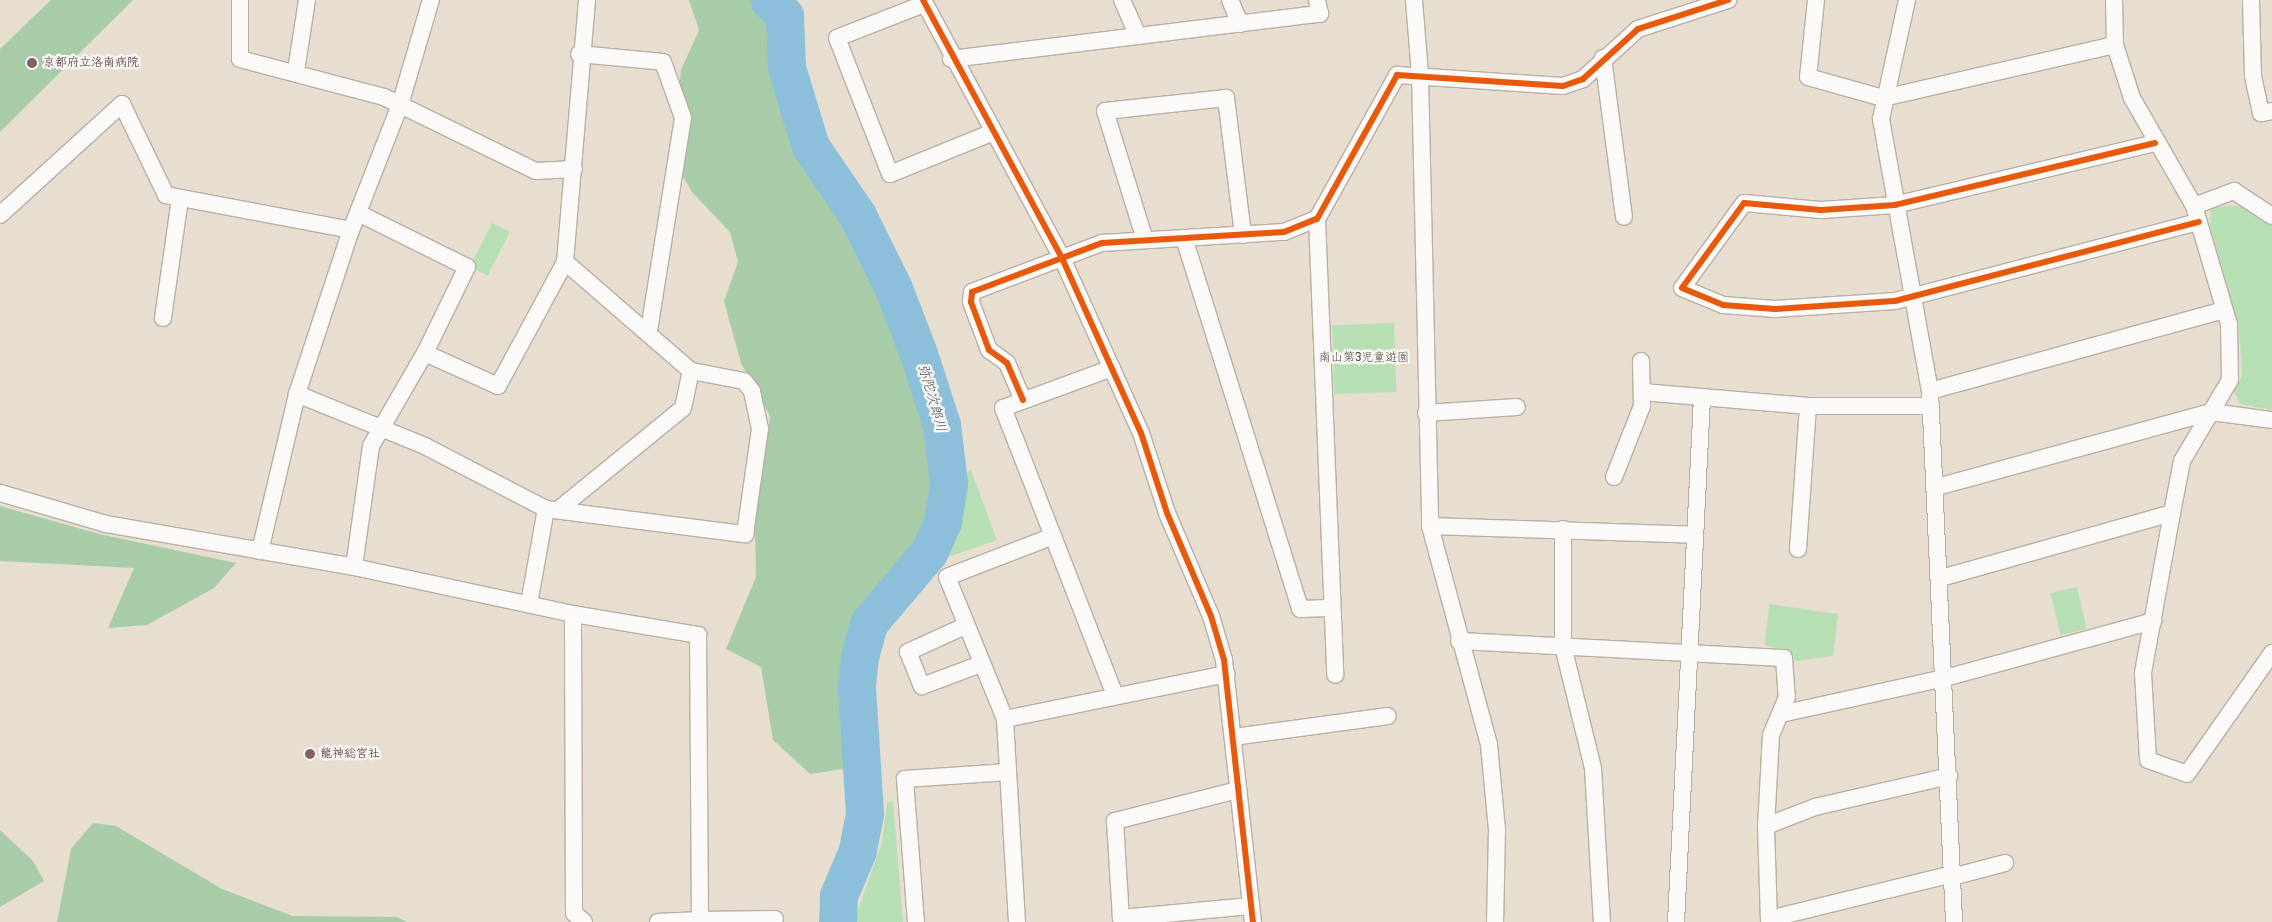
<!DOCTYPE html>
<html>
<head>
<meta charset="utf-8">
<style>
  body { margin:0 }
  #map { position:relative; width:2272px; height:922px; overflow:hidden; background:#e8ded0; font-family:Pangolin,"Klee One",sans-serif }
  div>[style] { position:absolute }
  .green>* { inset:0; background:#b6dfb4; transform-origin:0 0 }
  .forest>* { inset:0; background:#a7cca7 }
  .river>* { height:38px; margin:-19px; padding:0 19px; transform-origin:19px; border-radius:19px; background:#8cc0da }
  .roads { filter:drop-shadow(1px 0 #b9aea6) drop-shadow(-1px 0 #b9aea6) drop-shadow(0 1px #b9aea6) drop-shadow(0 -1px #b9aea6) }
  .street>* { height:16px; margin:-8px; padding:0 8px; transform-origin:8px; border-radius:8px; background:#fcfaf8 }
  .cycleway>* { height:6px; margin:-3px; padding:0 3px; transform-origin:3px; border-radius:3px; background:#e8590c }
  .dots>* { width:14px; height:14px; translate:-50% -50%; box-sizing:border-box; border:2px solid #f6f6f2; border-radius:50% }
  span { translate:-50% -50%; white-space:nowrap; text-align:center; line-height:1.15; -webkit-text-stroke:5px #f6f6f2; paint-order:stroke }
  .poi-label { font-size:12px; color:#4a1f2b }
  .left { translate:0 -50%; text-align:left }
  .park-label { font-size:12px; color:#5b4f48 }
  .water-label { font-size:14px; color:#53536a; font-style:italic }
</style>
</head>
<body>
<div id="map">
  <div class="green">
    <i style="clip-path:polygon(2243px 205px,2272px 225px,2272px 410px,2240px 404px,2234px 391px,2242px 376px,2239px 327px,2210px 226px,2211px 208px)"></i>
    <i style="left:492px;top:223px;width:20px;height:49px;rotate:27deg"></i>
    <i style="left:1394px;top:323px;width:69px;height:62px;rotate:88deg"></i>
    <i style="clip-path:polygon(971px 470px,997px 540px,934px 562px,957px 495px,957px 475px)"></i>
    <i style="left:2077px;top:587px;width:43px;height:27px;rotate:77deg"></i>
    <i style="clip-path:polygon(1769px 604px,1838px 614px,1833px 656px,1796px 661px,1787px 650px,1765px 645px)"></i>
    <i style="clip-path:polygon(893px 801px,903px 922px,854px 922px,882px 842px,887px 803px)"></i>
  </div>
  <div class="forest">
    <i style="clip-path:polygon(51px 0,133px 0,0 132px,0 49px)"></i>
    <i style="clip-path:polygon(689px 0,756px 0,775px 21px,783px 91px,803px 167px,852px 226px,906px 352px,931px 432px,935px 503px,911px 562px,864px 611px,850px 675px,849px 768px,810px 774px,773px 740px,761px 667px,726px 649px,756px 577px,755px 526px,770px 416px,741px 363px,724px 301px,738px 262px,730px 232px,692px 192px,673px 160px,681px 70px,699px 30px)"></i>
    <i style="clip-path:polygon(0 506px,99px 534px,236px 563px,214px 588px,147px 625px,108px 628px,134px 568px,0 561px)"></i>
    <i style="clip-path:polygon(93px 823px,116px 826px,222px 889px,293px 916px,397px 917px,407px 922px,57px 922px,71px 849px)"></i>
    <i style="clip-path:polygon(0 830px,33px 861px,44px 881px,0 907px)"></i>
  </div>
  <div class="river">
    <i style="left:769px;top:0;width:23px;rotate:45deg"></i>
    <i style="left:785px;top:16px;width:52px;rotate:87.8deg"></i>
    <i style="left:787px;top:68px;width:83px;rotate:73.1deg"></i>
    <i style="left:811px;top:147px;width:83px;rotate:55.7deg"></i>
    <i style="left:858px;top:216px;width:81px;rotate:63.7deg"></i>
    <i style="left:894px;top:289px;width:70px;rotate:69deg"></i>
    <i style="left:919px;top:354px;width:75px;rotate:72.1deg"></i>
    <i style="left:942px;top:425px;width:59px;rotate:83.2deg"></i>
    <i style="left:949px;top:484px;width:38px;rotate:99deg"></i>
    <i style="left:943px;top:522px;width:34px;rotate:114deg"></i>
    <i style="left:929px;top:553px;width:93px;rotate:130.2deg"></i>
    <i style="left:869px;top:624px;width:34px;rotate:105deg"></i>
    <i style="left:860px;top:657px;width:30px;rotate:96deg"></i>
    <i style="left:857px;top:687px;width:127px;rotate:86.4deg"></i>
    <i style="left:865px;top:814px;width:38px;rotate:101deg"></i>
    <i style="left:858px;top:851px;width:49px;rotate:112.9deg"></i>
    <i style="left:839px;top:896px;width:26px;rotate:92deg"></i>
  </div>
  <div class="roads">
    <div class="street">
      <i style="left:240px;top:0;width:59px;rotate:90deg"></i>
      <i style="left:240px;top:59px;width:149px;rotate:14.8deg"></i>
      <i style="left:384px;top:97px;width:169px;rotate:26deg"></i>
      <i style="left:536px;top:171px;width:38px;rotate:-3deg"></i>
      <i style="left:923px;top:0;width:291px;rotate:61.7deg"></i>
      <i style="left:1061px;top:256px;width:194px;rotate:65.7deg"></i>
      <i style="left:1141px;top:433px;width:84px;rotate:72deg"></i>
      <i style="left:1167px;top:513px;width:112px;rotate:66.9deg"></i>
      <i style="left:1211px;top:616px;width:46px;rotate:73.5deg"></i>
      <i style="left:1224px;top:660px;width:264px;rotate:83.7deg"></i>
      <i style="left:1122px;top:0;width:39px;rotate:66deg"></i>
      <i style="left:1230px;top:0;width:26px;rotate:67deg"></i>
      <i style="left:1414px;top:0;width:75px;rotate:85.4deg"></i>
      <i style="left:1420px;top:75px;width:451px;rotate:88.7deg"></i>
      <i style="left:1430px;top:526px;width:227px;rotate:74.9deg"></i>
      <i style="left:1489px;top:745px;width:84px;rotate:84.6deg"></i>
      <i style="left:1497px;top:829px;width:93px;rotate:91.2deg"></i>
      <i style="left:1816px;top:0;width:77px;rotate:95.9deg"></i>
      <i style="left:1808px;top:77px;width:78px;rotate:15.6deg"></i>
      <i style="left:1883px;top:98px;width:238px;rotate:-12.9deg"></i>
      <i style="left:1907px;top:0;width:122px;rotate:102.3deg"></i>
      <i style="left:1881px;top:119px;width:276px;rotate:79.8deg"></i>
      <i style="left:1930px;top:391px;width:532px;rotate:87.41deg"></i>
      <i style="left:2114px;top:0;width:45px;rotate:88.7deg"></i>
      <i style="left:2115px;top:45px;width:56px;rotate:72.2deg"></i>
      <i style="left:2132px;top:98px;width:125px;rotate:60.1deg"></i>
      <i style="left:2194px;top:206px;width:123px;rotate:73.5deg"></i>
      <i style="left:2229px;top:324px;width:56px;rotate:89deg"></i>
      <i style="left:2230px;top:380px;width:94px;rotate:120.7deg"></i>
      <i style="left:2182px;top:461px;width:53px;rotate:100.9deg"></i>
      <i style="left:2172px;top:513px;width:163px;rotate:100.3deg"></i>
      <i style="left:2143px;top:673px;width:87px;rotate:86.7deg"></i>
      <i style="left:2148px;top:760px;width:41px;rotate:19.7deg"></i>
      <i style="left:2187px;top:774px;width:148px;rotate:-54.9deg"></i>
      <i style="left:2251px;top:0;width:76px;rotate:88.5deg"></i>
      <i style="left:2253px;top:76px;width:38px;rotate:78deg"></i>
      <i style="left:2261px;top:113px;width:11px;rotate:-10deg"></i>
      <i style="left:924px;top:4px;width:93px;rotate:158.7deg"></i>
      <i style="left:837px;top:38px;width:146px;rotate:68.7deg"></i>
      <i style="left:890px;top:174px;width:109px;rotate:-22.1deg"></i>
      <i style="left:579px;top:54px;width:84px;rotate:5.4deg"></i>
      <i style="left:663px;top:62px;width:59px;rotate:70.3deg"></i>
      <i style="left:683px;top:118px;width:216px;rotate:99.1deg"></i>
      <i style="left:1603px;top:58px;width:160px;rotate:82.5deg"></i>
      <i style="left:951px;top:59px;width:372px;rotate:-7deg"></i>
      <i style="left:1320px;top:14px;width:14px;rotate:-102deg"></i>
      <i style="left:296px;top:71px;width:72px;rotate:-81.2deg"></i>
      <i style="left:2155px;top:143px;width:267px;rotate:166.6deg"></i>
      <i style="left:1895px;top:205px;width:74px;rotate:176.1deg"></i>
      <i style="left:1821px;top:210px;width:77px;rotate:-174.8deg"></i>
      <i style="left:1744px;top:203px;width:105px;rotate:126.1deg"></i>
      <i style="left:1682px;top:288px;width:44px;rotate:22.5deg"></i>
      <i style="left:1723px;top:305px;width:52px;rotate:4.4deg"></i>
      <i style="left:1775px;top:309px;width:120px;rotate:-3.8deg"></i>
      <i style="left:1895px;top:301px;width:314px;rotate:-14.6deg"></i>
      <i style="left:2194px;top:206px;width:43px;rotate:-20.6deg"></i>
      <i style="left:2234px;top:191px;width:45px;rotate:33.3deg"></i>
      <i style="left:0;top:215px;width:165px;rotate:-42.3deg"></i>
      <i style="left:122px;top:104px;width:101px;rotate:64.2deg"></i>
      <i style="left:166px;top:195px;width:188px;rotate:10.7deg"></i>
      <i style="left:1317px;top:219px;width:456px;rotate:87.7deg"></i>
      <i style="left:1184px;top:238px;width:389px;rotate:72.6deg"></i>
      <i style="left:1300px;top:609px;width:29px;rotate:-2deg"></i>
      <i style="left:1145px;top:240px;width:135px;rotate:-107.2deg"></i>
      <i style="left:1105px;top:111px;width:122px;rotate:-6.1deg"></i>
      <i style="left:1226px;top:98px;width:138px;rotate:82.9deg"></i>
      <i style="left:163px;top:318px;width:121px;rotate:-81.9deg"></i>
      <i style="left:425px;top:353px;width:80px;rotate:24.3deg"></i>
      <i style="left:498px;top:386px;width:141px;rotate:-61.6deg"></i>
      <i style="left:565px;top:262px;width:263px;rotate:-85.2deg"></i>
      <i style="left:1112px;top:368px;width:116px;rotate:159.8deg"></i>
      <i style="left:1003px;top:408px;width:309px;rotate:68.7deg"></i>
      <i style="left:1930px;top:391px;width:305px;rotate:-15.4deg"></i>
      <i style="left:1642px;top:392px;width:167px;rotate:4.8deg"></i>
      <i style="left:1808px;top:406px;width:123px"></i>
      <i style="left:297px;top:394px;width:138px;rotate:22.1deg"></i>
      <i style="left:425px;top:446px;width:136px;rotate:27.5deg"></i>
      <i style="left:546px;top:509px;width:201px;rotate:7.2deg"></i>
      <i style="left:745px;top:534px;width:106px;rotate:-81.9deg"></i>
      <i style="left:760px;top:429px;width:39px;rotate:-102deg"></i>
      <i style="left:752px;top:391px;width:13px;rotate:-129deg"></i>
      <i style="left:744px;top:381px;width:54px;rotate:-169.3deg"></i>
      <i style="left:691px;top:371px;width:167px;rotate:-139.1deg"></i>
      <i style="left:1023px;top:400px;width:40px;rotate:-113.4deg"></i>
      <i style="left:1007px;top:363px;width:22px;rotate:-144deg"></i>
      <i style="left:989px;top:350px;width:51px;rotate:-110.6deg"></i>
      <i style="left:971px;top:302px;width:10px;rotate:-84deg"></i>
      <i style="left:972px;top:292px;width:139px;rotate:-20.7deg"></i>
      <i style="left:1102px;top:243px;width:182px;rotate:-3.5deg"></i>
      <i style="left:1284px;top:232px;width:35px;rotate:-22deg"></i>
      <i style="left:1317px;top:219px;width:165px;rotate:-60.9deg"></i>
      <i style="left:1397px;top:75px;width:166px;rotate:3.8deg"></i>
      <i style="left:1563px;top:86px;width:21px;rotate:-19deg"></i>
      <i style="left:1583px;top:79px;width:74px;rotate:-42.3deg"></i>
      <i style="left:1638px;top:29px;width:95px;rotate:-17.9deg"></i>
      <i style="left:1426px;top:413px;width:91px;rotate:-3.8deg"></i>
      <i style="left:1614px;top:477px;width:76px;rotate:-68.5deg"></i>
      <i style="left:1642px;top:406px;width:45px;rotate:-91.3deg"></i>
      <i style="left:1937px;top:487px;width:284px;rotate:-15.3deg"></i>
      <i style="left:2211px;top:412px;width:62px;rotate:7.5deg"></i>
      <i style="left:0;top:493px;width:110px;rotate:16.3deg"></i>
      <i style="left:106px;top:524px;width:252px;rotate:9.8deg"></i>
      <i style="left:354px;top:567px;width:224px;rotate:12.1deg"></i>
      <i style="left:558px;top:510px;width:161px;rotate:-39.2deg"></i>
      <i style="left:683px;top:408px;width:38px;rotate:-78deg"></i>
      <i style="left:1430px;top:526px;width:265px;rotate:1.9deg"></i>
      <i style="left:1563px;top:529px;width:117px;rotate:90deg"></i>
      <i style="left:1563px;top:646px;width:126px;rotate:76.2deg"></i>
      <i style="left:1593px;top:768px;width:154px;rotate:86.7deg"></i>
      <i style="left:1798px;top:549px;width:143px;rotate:-86deg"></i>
      <i style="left:260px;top:551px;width:161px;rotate:-76.7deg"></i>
      <i style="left:297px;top:394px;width:173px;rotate:-71.8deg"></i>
      <i style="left:351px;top:230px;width:134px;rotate:-68.6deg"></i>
      <i style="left:400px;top:105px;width:109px;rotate:-73.6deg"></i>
      <i style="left:354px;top:567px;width:122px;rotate:-82deg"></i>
      <i style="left:371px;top:446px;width:108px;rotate:-59.9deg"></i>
      <i style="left:425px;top:353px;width:96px;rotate:-64deg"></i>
      <i style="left:467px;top:267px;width:119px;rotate:-153.6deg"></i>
      <i style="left:1941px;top:578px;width:240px;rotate:-15.7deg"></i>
      <i style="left:529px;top:604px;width:97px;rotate:-79.9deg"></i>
      <i style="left:965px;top:626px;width:63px;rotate:155.5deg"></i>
      <i style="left:908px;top:652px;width:37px;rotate:68deg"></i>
      <i style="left:922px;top:686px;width:63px;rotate:-20.4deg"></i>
      <i style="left:1459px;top:641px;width:325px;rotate:3deg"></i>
      <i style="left:1784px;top:658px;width:39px;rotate:86deg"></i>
      <i style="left:1787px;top:697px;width:41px;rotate:112.8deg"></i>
      <i style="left:1771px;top:735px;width:91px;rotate:93.1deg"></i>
      <i style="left:1766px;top:826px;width:96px;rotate:88.2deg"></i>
      <i style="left:1781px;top:714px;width:168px;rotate:-12.4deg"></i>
      <i style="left:1945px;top:678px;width:216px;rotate:-15.3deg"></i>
      <i style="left:1005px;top:719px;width:226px;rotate:-11.5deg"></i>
      <i style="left:1233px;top:737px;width:156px;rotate:-7.7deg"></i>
      <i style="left:1238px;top:790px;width:127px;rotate:165.9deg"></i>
      <i style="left:1115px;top:821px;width:97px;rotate:86.5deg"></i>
      <i style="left:1121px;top:918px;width:130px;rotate:-5.3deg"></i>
      <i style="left:1766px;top:826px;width:53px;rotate:-21.2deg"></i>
      <i style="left:1815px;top:807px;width:138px;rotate:-13deg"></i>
      <i style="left:1952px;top:877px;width:55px;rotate:-14.8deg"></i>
      <i style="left:1769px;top:919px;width:188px;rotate:-13.8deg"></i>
      <i style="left:700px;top:920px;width:75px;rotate:-0.8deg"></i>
      <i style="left:584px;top:922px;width:13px;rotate:-138deg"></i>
      <i style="left:574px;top:913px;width:299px;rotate:-90.2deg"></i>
      <i style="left:573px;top:614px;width:127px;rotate:9.5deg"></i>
      <i style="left:698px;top:635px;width:285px;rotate:89.6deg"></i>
      <i style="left:700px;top:920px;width:42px;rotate:177.3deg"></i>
      <i style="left:916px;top:922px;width:143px;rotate:-94.4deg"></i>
      <i style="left:905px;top:779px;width:103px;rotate:-3.9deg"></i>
      <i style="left:1017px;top:922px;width:203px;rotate:-93.4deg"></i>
      <i style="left:1005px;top:719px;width:153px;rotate:-112.2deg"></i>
      <i style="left:947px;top:577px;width:114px;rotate:-21.1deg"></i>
      <i style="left:1676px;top:922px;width:526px;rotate:-87.16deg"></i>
    </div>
  </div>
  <div class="cycleway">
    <i style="left:923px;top:0;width:291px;rotate:61.7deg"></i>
    <i style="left:1061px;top:256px;width:194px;rotate:65.7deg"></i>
    <i style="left:1141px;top:433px;width:84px;rotate:72deg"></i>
    <i style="left:1167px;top:513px;width:112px;rotate:66.9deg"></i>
    <i style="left:1211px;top:616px;width:46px;rotate:73.5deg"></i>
    <i style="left:1224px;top:660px;width:264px;rotate:83.7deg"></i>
    <i style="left:2155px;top:143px;width:267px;rotate:166.6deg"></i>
    <i style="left:1895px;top:205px;width:74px;rotate:176.1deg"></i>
    <i style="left:1821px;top:210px;width:77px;rotate:-174.8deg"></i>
    <i style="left:1744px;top:203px;width:105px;rotate:126.1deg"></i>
    <i style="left:1682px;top:288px;width:44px;rotate:22.5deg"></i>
    <i style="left:1723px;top:305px;width:52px;rotate:4.4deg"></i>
    <i style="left:1775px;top:309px;width:120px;rotate:-3.8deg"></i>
    <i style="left:1895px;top:301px;width:314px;rotate:-14.6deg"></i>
    <i style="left:1023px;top:400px;width:40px;rotate:-113.4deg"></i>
    <i style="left:1007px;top:363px;width:22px;rotate:-144deg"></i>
    <i style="left:989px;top:350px;width:51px;rotate:-110.6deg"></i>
    <i style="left:971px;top:302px;width:10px;rotate:-84deg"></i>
    <i style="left:972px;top:292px;width:139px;rotate:-20.7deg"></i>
    <i style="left:1102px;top:243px;width:182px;rotate:-3.5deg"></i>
    <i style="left:1284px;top:232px;width:35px;rotate:-22deg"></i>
    <i style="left:1317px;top:219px;width:165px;rotate:-60.9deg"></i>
    <i style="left:1397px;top:75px;width:166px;rotate:3.8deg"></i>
    <i style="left:1563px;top:86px;width:21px;rotate:-19deg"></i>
    <i style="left:1583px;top:79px;width:74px;rotate:-42.3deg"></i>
    <i style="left:1638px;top:29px;width:95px;rotate:-17.9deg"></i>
  </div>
  <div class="dots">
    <i style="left:32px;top:63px;background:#816265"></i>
    <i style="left:310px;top:754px;background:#816265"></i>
  </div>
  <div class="poi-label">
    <span class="left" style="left:43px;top:63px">京都府立洛南病院</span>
    <span class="left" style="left:320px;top:754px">龍神総宮社</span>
  </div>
  <div class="park-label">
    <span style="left:1364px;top:358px">南山第3児童遊園</span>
  </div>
  <div class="water-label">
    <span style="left:932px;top:398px;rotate:74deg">弥陀次郎川</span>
  </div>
</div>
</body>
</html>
